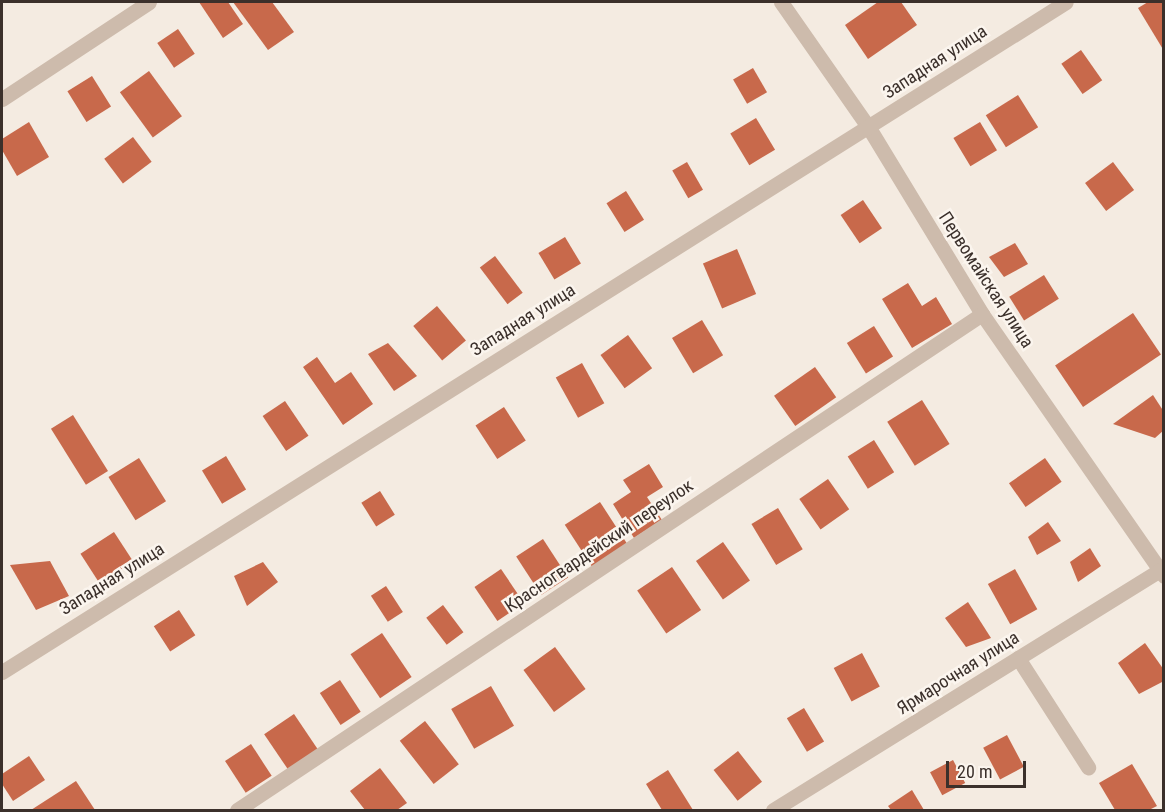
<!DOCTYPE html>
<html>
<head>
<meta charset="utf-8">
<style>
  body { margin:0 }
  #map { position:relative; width:1165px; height:812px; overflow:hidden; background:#f4ebe1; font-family:"Roboto Condensed",sans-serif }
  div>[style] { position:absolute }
  .building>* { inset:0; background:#c8694b; transform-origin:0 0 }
  .minor>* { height:15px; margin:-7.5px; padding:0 7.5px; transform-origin:7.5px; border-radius:7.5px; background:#cdbbac }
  span { translate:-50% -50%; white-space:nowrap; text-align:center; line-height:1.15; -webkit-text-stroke:5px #fbf5ee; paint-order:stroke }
  .street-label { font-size:18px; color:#3b302b }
  .frame { position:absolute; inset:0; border:3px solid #3b302b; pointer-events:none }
  .scale { position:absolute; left:946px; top:761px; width:80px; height:27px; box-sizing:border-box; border:3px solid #3b302b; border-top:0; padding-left:8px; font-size:18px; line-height:21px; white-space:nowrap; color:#3b302b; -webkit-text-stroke:4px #fbf5ee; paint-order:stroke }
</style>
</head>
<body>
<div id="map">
  <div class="building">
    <i style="clip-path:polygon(199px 2px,228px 2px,243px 24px,223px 38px)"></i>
    <i style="clip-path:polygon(233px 2px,272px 2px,294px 32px,268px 50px)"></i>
    <i style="clip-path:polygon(878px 2px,901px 2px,917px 25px,868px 59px,845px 25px)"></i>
    <i style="clip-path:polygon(1148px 2px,1164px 2px,1164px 51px,1138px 8px)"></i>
    <i style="left:178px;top:29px;width:30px;height:25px;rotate:56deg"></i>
    <i style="left:1081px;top:50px;width:37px;height:24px;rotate:55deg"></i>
    <i style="left:753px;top:68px;width:28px;height:23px;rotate:60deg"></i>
    <i style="left:149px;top:71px;width:56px;height:36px;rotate:54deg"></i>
    <i style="left:92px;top:76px;width:36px;height:29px;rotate:58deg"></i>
    <i style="left:1018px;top:95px;width:38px;height:38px;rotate:58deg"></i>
    <i style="left:756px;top:118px;width:37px;height:30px;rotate:59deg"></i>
    <i style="clip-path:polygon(29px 122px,49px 157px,17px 176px,2px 150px,2px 139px)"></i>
    <i style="left:980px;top:122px;width:33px;height:31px;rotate:59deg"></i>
    <i style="left:133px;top:137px;width:31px;height:36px;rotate:53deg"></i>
    <i style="left:687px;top:162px;width:32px;height:17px;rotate:60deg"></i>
    <i style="left:1113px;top:162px;width:35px;height:35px;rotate:53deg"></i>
    <i style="left:626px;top:191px;width:34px;height:23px;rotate:58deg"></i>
    <i style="left:863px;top:200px;width:34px;height:27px;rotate:56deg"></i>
    <i style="left:565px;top:237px;width:31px;height:31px;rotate:59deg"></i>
    <i style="clip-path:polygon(1015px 243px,1028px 264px,1004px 277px,989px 257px)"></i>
    <i style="left:737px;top:249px;width:49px;height:37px;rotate:67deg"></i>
    <i style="left:495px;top:256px;width:46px;height:19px;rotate:53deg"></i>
    <i style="left:1044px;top:275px;width:28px;height:41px;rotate:58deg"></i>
    <i style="clip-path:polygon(908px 283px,922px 306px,936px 297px,952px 324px,912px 348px,882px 299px)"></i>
    <i style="left:437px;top:306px;width:45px;height:31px;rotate:50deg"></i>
    <i style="left:1133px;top:313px;width:50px;height:94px;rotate:56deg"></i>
    <i style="left:702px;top:320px;width:41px;height:35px;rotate:59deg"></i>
    <i style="left:874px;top:326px;width:36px;height:32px;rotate:58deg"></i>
    <i style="left:628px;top:335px;width:41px;height:34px;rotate:54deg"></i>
    <i style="clip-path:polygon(388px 343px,417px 376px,394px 391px,368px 354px)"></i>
    <i style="clip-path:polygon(317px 357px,335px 383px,351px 372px,373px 404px,343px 425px,303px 367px)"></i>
    <i style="left:582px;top:363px;width:46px;height:30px;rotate:61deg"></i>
    <i style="left:815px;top:367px;width:37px;height:50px;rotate:55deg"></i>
    <i style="clip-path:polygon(1153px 395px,1164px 412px,1164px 430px,1155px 438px,1113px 424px)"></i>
    <i style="left:922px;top:400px;width:52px;height:41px;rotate:58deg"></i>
    <i style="left:285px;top:401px;width:42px;height:27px;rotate:56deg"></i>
    <i style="left:504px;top:407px;width:40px;height:34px;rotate:57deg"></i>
    <i style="left:73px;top:415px;width:66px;height:26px;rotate:58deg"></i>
    <i style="left:874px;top:440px;width:38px;height:31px;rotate:58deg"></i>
    <i style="left:226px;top:456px;width:39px;height:28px;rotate:59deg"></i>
    <i style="left:139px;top:458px;width:51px;height:36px;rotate:58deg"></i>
    <i style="left:1045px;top:458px;width:29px;height:44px;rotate:55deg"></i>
    <i style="clip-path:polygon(649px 464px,663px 487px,647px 497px,662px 520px,634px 538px,613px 504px,631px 492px,623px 480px)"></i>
    <i style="left:828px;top:479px;width:37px;height:35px;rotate:55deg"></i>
    <i style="left:380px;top:491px;width:28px;height:22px;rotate:58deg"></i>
    <i style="left:600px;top:502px;width:53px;height:42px;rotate:57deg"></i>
    <i style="left:778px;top:508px;width:48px;height:31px;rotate:59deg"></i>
    <i style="clip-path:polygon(1048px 522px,1061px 541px,1037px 555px,1028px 537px)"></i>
    <i style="left:114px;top:532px;width:35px;height:40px;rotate:57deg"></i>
    <i style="left:543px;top:539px;width:46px;height:32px;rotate:57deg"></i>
    <i style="left:723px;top:542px;width:47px;height:33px;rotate:55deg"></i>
    <i style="clip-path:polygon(1090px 548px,1101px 566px,1078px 582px,1070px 562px)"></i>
    <i style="clip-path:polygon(50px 561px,69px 596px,36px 610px,10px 565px)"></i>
    <i style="clip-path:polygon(263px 562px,278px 582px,247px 606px,234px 576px)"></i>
    <i style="left:672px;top:567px;width:52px;height:42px;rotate:56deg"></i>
    <i style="left:501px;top:569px;width:41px;height:32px;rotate:56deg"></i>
    <i style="left:1015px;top:569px;width:46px;height:31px;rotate:61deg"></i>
    <i style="left:386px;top:586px;width:31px;height:18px;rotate:57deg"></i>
    <i style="clip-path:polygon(968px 602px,991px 638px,966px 647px,945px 618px)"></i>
    <i style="left:443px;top:605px;width:34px;height:21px;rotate:53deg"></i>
    <i style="left:179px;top:610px;width:30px;height:30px;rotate:57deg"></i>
    <i style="left:382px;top:633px;width:53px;height:38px;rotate:56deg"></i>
    <i style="clip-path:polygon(1145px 643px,1164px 670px,1164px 681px,1139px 694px,1118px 663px)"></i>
    <i style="left:555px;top:647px;width:52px;height:39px;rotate:54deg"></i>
    <i style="left:862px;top:653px;width:38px;height:32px;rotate:62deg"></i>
    <i style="left:340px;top:680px;width:38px;height:24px;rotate:57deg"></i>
    <i style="left:491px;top:686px;width:46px;height:46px;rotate:60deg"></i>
    <i style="left:804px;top:708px;width:39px;height:20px;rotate:59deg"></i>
    <i style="left:294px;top:714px;width:47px;height:36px;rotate:56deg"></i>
    <i style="left:425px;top:721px;width:55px;height:32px;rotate:52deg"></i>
    <i style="left:1007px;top:735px;width:36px;height:27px;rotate:62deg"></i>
    <i style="left:251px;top:744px;width:38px;height:31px;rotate:57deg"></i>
    <i style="left:738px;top:751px;width:39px;height:31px;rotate:52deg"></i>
    <i style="clip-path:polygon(29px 756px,45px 780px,13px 801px,2px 784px,2px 774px)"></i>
    <i style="left:953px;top:760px;width:26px;height:26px;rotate:62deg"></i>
    <i style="clip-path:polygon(1132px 764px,1157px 806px,1149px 810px,1115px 810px,1099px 783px)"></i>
    <i style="clip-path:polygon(380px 768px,407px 803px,397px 810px,365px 810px,350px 791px)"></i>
    <i style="clip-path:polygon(668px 770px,693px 810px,662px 810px,646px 784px)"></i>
    <i style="clip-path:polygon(76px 781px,95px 810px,31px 810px)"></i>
    <i style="clip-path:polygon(912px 790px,924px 810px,891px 810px,888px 806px)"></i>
  </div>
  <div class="minor">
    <i style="left:781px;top:2px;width:154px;rotate:55.1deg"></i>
    <i style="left:869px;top:128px;width:218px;rotate:58.7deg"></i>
    <i style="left:982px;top:314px;width:319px;rotate:55.2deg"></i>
    <i style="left:2px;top:99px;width:176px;rotate:-33.4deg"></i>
    <i style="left:1018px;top:658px;width:130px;rotate:57.3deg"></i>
    <i style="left:2px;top:672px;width:1257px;rotate:-32.2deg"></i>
    <i style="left:237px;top:810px;width:895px;rotate:-33.65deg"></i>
    <i style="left:773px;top:810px;width:460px;rotate:-31.8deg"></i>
  </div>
  <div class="street-label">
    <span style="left:935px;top:62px;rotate:-33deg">Западная улица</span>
    <span style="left:986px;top:280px;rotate:57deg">Первомайская улица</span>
    <span style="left:523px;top:320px;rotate:-32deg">Западная улица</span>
    <span style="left:599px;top:546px;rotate:-34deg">Красногвардейский переулок</span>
    <span style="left:112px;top:579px;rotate:-32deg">Западная улица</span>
    <span style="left:958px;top:673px;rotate:-32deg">Ярмарочная улица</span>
  </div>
  <div class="frame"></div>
  <div class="scale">20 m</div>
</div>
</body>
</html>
